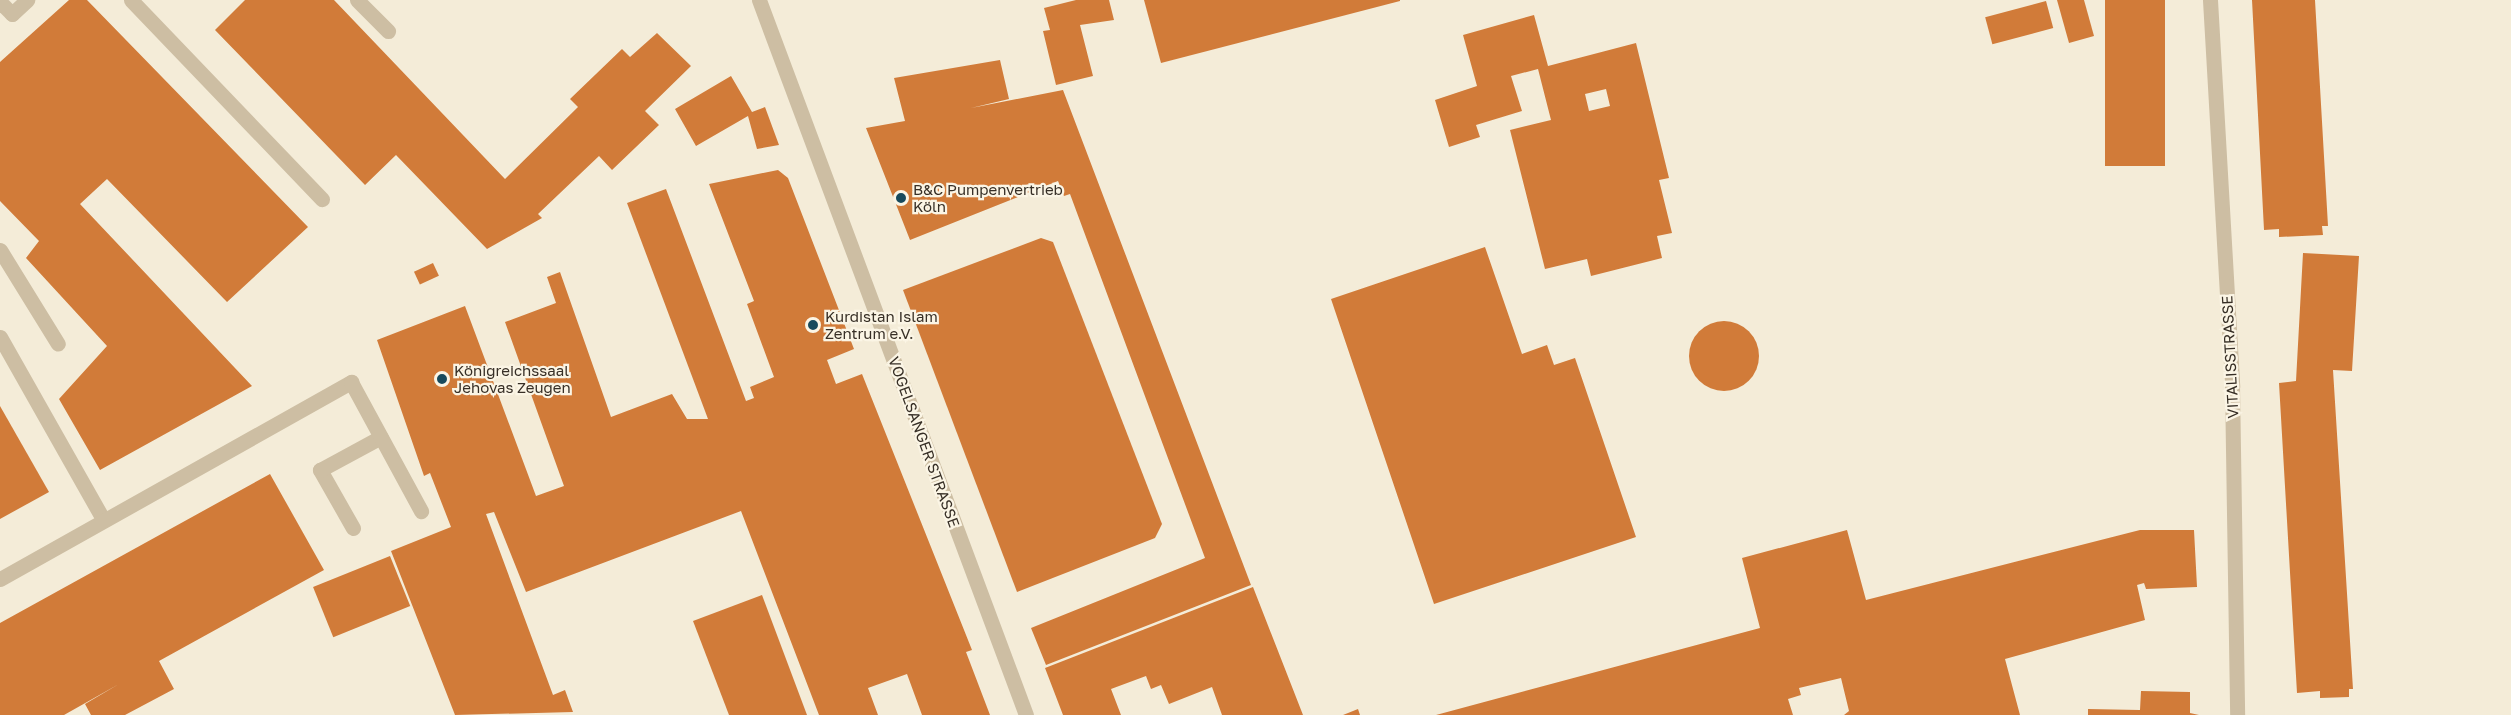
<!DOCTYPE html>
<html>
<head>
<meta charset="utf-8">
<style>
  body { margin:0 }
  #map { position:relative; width:2511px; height:715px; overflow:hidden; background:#f4ecd8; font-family:"Golos Text",sans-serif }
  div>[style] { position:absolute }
  .building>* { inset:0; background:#d17b39; transform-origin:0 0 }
  .round { border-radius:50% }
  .service>* { height:15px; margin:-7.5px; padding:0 7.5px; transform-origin:7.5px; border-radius:7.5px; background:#cdbea3 }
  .tertiary>* { height:15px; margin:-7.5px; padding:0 7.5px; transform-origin:7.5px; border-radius:7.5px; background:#cdbea3 }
  .dots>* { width:16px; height:16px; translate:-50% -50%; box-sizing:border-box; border:3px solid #fbf5e5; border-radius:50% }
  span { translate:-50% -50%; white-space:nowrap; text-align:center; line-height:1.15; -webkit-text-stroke:4.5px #fbf5e5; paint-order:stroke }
  .poi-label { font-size:15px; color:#372f26 }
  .left { translate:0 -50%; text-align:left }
  .street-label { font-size:15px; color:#372f26 }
</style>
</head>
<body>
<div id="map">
  <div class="building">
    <i style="clip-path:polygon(69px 0,87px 0,308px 227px,227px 302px,107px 179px,80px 204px,252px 386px,100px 470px,59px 399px,107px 346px,26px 258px,39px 241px,0 201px,0 62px)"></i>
    <i style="clip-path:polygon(245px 0,334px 0,505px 179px,578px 107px,570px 99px,622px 49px,630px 57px,657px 33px,691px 66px,645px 111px,659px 125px,612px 170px,599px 156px,538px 214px,542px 218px,487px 249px,396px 155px,365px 185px,306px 124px,215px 30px)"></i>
    <i style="clip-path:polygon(1076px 0,1109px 0,1114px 20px,1080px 25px,1093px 76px,1056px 85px,1043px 31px,1050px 30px,1044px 8px)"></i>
    <i style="clip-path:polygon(1144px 0,1400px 0,1400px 1px,1161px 63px)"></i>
    <i style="clip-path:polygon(2057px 0,2084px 0,2094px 36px,2069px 43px)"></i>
    <i style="left:2105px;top:0;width:60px;height:166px"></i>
    <i style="clip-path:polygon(2252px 0,2315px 0,2328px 226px,2322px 226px,2323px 235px,2279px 237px,2279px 229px,2264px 230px)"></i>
    <i style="left:2046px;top:1px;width:28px;height:63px;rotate:75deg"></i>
    <i style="clip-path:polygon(evenodd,1534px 15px,1548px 66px,1636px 43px,1669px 178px,1659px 180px,1672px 233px,1657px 236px,1662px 258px,1591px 276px,1587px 259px,1545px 269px,1510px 130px,1551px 120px,1538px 69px,1511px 76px,1522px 111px,1476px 125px,1480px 137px,1449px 147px,1435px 100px,1477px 86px,1463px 35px,1534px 15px,1606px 89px,1610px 106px,1589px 111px,1585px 94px,1606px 89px)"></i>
    <i style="clip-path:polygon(1000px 60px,1009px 99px,971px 108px,1063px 90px,1251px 585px,1046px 665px,1031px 628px,1205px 558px,1070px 194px,1064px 196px,1058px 181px,910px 240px,866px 128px,905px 121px,894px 78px)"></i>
    <i style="clip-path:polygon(731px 76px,752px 112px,765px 107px,779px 145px,757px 149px,748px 116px,696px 146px,675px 109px)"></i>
    <i style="clip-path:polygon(778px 170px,788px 178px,854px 349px,827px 360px,836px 384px,862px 374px,972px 650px,966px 652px,990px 715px,922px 715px,907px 674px,868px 688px,878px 715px,819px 715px,741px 511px,526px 592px,494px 512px,486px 514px,553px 695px,565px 690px,573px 712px,455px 715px,391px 551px,451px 527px,430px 473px,424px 476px,377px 340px,465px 306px,536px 496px,564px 486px,505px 322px,556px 303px,547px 277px,560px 272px,611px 417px,672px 394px,687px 419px,708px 419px,627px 203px,666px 189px,746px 401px,754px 398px,750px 387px,774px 377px,747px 304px,754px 301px,709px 184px)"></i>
    <i style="clip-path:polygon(1041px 238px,1053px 242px,1162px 524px,1155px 538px,1017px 592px,903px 290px)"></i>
    <i style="clip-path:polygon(1485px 247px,1522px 354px,1547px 345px,1554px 365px,1575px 358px,1636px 537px,1434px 604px,1331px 299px)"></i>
    <i style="clip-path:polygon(2303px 253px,2359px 256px,2352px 371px,2333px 370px,2353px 689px,2349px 689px,2349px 697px,2320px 698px,2320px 691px,2297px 693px,2279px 383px,2296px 381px)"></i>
    <i style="left:433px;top:263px;width:14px;height:21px;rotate:65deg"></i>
    <i class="round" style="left:1689px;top:321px;width:70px;height:70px"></i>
    <i style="clip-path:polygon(0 406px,49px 492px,0 519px)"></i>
    <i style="clip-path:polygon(270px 474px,324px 570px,159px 661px,174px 689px,125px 715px,91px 715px,85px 704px,119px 684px,64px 715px,0 715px,0 623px)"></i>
    <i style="clip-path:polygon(1847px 530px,1866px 600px,2140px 530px,2194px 530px,2197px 587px,2146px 589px,2144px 583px,2137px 585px,2145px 620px,2005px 659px,2020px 715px,1844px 715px,1849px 711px,1841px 678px,1799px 688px,1801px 695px,1788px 699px,1793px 715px,1436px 715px,1760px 628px,1742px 558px)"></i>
    <i style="left:390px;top:556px;width:54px;height:83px;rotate:68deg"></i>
    <i style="clip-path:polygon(1253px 587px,1303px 715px,1222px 715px,1212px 687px,1169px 704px,1161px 685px,1151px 689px,1146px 676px,1111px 689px,1121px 715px,1063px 715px,1045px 668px)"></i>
    <i style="clip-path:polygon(762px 595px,807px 715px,729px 715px,693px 621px)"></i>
    <i style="clip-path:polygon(2141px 691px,2190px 692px,2190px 713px,2199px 715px,2088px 715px,2088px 709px,2140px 710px)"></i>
    <i style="clip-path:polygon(1358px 709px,1360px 715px,1343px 715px)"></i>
  </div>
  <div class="service">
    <i style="left:131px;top:0;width:276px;rotate:46.2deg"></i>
    <i style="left:357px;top:0;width:44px;rotate:45deg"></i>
    <i style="left:759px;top:0;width:763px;rotate:69.52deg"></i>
    <i style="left:0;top:2px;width:17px;rotate:45deg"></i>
    <i style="left:12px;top:14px;width:21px;rotate:-43deg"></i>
    <i style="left:0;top:250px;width:110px;rotate:58.3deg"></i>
    <i style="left:0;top:337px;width:209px;rotate:60.5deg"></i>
    <i style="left:353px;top:528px;width:67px;rotate:-119.6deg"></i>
    <i style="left:320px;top:470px;width:69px;rotate:-28.4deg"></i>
    <i style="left:0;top:579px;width:403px;rotate:-29.3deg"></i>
    <i style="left:351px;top:382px;width:147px;rotate:61.5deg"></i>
  </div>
  <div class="tertiary">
    <i style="left:2210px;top:0;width:387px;rotate:86.7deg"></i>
    <i style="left:2232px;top:386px;width:329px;rotate:89.1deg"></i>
  </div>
  <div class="dots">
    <i style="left:901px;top:198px;background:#184a5c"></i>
    <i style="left:813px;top:325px;background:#184a5c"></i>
    <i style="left:442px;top:379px;background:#184a5c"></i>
  </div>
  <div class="poi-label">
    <span class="left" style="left:913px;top:198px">B&amp;C Pumpenvertrieb<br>Köln</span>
    <span class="left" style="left:825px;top:325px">Kurdistan Islam<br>Zentrum e.V.</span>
    <span class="left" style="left:454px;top:379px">Königreichssaal<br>Jehovas Zeugen</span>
  </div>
  <div class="street-label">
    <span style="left:2230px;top:357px;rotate:-93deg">VITALISSTRASSE</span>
    <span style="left:924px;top:442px;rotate:70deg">VOGELSANGER STRASSE</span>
  </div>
</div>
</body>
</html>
